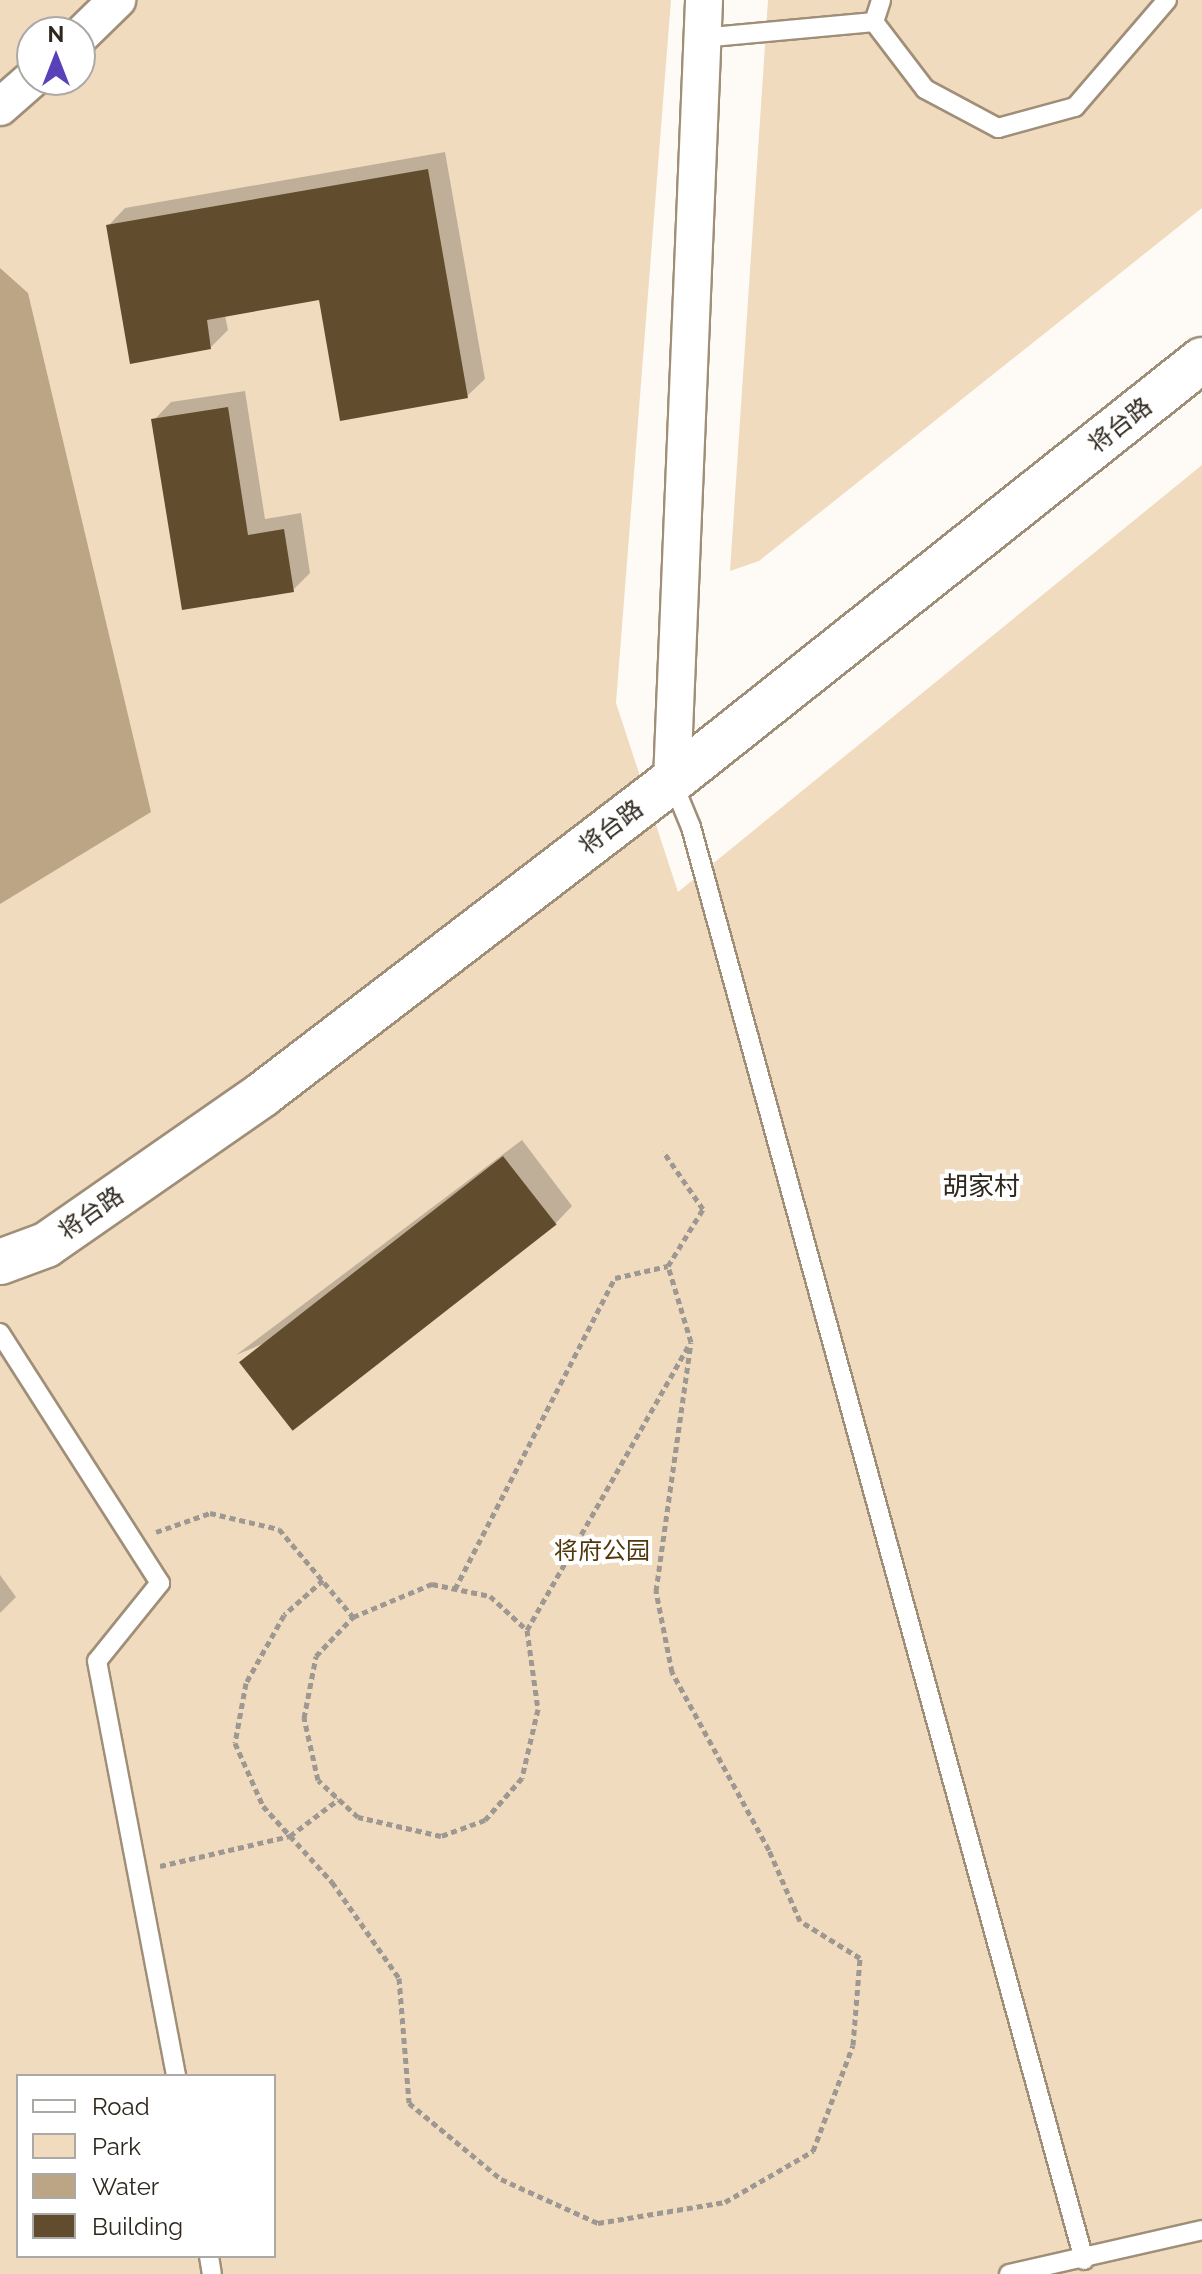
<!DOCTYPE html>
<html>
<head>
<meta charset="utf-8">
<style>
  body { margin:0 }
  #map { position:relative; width:1202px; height:2274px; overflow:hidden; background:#fefbf6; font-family:Raleway,"Noto Sans SC",sans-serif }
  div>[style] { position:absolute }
  .green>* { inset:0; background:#f0dbbf }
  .water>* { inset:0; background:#bca584 }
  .shadow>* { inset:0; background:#0003 }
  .building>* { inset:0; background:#614c2d; transform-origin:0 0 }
  .path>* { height:5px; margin-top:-2.5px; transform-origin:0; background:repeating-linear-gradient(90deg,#9d9891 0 6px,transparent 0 10px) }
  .roads { filter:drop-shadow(2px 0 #a08f78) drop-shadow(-2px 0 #a08f78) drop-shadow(0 2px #a08f78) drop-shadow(0 -2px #a08f78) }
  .service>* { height:18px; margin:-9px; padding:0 9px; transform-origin:9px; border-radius:9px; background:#fff }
  .minor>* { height:36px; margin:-18px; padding:0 18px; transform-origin:18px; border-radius:18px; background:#fff }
  .secondary>* { height:44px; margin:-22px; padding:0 22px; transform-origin:22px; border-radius:22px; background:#fff }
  span { translate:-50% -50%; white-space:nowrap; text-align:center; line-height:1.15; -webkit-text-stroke:8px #fff; paint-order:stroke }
  .street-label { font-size:24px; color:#2e271d }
  .park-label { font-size:24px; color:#50370c }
  .neighbourhood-label { font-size:26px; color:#2e271d }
  .legend { position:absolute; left:16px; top:2074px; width:260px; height:184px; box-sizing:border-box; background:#fff; border:2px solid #aba9a5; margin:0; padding:10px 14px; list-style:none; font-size:24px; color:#2e271d }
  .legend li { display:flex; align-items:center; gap:16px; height:40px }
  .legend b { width:40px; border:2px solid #aba9a5 }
  .north { position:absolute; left:16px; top:16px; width:80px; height:80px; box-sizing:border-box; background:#fff; border:2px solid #aba9a5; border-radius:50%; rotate:0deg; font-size:22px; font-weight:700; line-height:32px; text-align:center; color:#2e271d }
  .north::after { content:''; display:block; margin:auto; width:28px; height:36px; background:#5841b9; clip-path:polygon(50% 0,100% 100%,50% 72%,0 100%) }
</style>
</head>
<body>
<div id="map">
  <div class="green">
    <i style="clip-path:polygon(evenodd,0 0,671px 0,616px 703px,678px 892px,1202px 465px,1202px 2274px,0 2274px,0 0,32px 32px,80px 32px,80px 80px,32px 80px,32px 32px,0 0,18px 2076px,274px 2076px,274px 2256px,18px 2256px,18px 2076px)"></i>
    <i style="clip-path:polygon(768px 0,1202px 0,1202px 208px,759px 561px,730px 571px)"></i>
  </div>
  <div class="water">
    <i style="clip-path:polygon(0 268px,28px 293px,151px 812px,0 904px)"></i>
  </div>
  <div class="shadow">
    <i style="clip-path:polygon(445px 152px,485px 379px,467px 396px,320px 298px,225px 315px,228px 330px,211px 347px,108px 226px,125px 208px)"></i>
    <i style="clip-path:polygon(245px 391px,265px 519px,301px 513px,310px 573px,293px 590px,154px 420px,171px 402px)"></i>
    <i style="clip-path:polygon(522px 1140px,572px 1206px,555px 1224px,236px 1355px)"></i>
    <i style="clip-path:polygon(0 1575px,16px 1597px,0 1613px)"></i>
  </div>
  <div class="building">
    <i style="clip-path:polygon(428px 169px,468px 398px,340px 421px,319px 300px,207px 320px,211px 349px,130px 364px,106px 225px)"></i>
    <i style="clip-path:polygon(228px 407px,248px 535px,284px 529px,294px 592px,182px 610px,151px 419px)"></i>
    <i style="left:503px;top:1156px;width:87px;height:335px;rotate:52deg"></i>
  </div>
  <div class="path">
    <i style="left:156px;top:1532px;width:57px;rotate:-19.4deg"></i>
    <i style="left:210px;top:1513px;width:71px;rotate:13.1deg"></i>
    <i style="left:279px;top:1529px;width:115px;rotate:49.9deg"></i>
    <i style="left:323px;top:1580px;width:52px;rotate:138.1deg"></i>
    <i style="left:284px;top:1615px;width:78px;rotate:119.2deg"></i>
    <i style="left:246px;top:1683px;width:61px;rotate:100.4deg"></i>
    <i style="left:235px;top:1743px;width:69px;rotate:66deg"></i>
    <i style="left:263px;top:1806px;width:103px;rotate:47.8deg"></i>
    <i style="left:332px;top:1882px;width:117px;rotate:55.1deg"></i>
    <i style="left:399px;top:1978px;width:125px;rotate:85.4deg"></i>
    <i style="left:409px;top:2103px;width:119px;rotate:39.6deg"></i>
    <i style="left:501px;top:2179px;width:107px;rotate:24.4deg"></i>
    <i style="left:598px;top:2223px;width:129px;rotate:-9.4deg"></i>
    <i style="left:725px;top:2202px;width:102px;rotate:-30.1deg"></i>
    <i style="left:813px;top:2151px;width:113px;rotate:-69.3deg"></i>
    <i style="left:853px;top:2045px;width:87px;rotate:-85.4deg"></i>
    <i style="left:860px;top:1958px;width:70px;rotate:-148.3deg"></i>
    <i style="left:800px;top:1921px;width:77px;rotate:-113.6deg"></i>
    <i style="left:769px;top:1850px;width:203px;rotate:-118.6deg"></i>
    <i style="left:672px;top:1672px;width:83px;rotate:-101.2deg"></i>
    <i style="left:656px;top:1591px;width:251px;rotate:-82deg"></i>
    <i style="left:691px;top:1342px;width:79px;rotate:-106.8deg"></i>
    <i style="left:668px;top:1266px;width:67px;rotate:-58.4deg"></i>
    <i style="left:703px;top:1209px;width:70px;rotate:-124.6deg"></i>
    <i style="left:432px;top:1584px;width:59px;rotate:11.7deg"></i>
    <i style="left:490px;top:1596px;width:50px;rotate:42.6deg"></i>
    <i style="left:527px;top:1630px;width:80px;rotate:82.1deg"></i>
    <i style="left:538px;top:1709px;width:71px;rotate:103.1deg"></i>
    <i style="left:522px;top:1778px;width:56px;rotate:131.4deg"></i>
    <i style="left:485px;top:1820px;width:47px;rotate:160deg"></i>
    <i style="left:441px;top:1836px;width:85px;rotate:-167.1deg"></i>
    <i style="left:358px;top:1817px;width:54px;rotate:-137.2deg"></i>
    <i style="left:318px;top:1780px;width:64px;rotate:-102.7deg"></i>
    <i style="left:304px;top:1718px;width:63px;rotate:-79deg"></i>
    <i style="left:316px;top:1656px;width:54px;rotate:-46.5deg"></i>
    <i style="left:353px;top:1617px;width:86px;rotate:-22.7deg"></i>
    <i style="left:455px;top:1589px;width:350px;rotate:-62.8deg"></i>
    <i style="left:615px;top:1278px;width:54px;rotate:-12.8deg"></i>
    <i style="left:527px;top:1630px;width:326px;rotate:-60.4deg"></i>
    <i style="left:160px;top:1866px;width:133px;rotate:-13deg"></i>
    <i style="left:290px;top:1836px;width:61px;rotate:-37.1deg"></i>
  </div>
  <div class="roads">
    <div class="service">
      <i style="left:874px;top:22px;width:84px;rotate:52.7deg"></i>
      <i style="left:925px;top:89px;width:83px;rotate:28.1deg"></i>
      <i style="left:998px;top:128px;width:80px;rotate:-15.3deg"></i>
      <i style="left:1075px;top:107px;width:141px;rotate:-49.3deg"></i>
      <i style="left:701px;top:38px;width:174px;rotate:-5.3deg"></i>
      <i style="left:874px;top:22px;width:23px;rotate:-72deg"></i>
      <i style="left:672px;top:781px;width:50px;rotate:67.6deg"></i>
      <i style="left:691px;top:827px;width:1486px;rotate:74.66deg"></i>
      <i style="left:0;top:1333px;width:297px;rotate:57.4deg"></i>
      <i style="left:160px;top:1583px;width:100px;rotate:128.9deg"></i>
      <i style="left:97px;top:1661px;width:422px;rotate:79.2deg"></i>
      <i style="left:209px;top:2256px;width:18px;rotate:81deg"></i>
      <i style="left:1009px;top:2274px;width:198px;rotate:-12.8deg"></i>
    </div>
    <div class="minor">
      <i style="left:80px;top:36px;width:52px;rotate:-44.2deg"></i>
      <i style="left:0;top:107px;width:43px;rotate:-41.2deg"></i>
      <i style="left:672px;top:781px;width:782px;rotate:-87.65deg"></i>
    </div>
    <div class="secondary">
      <i style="left:0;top:1262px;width:49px;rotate:-20.3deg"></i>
      <i style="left:46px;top:1245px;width:264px;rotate:-34.8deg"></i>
      <i style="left:263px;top:1094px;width:515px;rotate:-37.43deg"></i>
      <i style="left:672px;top:781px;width:677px;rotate:-38.46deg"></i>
    </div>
  </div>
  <div class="street-label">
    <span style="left:1120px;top:425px;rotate:-38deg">将台路</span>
    <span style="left:611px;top:827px;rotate:-37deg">将台路</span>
    <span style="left:91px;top:1213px;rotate:-35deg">将台路</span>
  </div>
  <div class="park-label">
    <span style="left:602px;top:1551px">将府公园</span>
  </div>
  <div class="neighbourhood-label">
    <span style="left:981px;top:1187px">胡家村</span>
  </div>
  <ul class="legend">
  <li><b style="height:10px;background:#fff"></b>Road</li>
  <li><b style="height:22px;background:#f0dbbf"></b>Park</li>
  <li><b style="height:22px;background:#bca584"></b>Water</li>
  <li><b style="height:22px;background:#614c2d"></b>Building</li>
  </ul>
  <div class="north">N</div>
</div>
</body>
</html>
